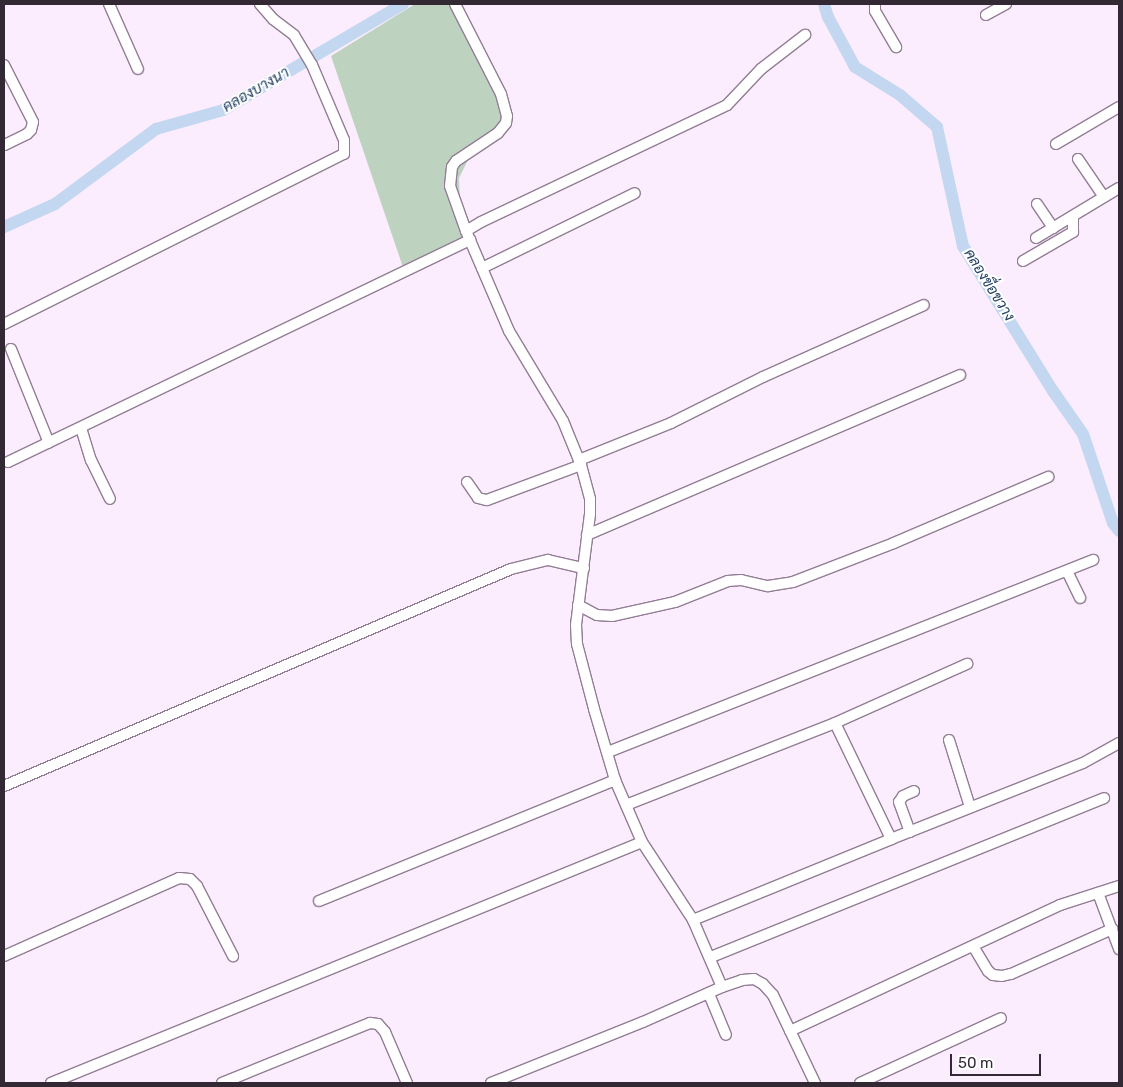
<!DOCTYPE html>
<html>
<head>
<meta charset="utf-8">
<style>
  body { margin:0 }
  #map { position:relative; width:1123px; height:1087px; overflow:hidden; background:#fbedfd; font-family:Rubik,Sarabun,sans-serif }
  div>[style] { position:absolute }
  .green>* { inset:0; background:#bed2c0 }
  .canal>* { height:12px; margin:-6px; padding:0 6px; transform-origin:6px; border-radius:6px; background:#c3d7f1 }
  .roads { filter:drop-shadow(1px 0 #927d95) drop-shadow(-1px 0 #927d95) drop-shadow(0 1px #927d95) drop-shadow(0 -1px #927d95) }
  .minor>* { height:10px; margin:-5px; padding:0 5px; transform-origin:5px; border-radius:5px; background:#fff }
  span { translate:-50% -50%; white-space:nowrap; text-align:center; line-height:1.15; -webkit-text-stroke:4px #fff; paint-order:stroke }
  .water-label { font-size:15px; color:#244165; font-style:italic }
  .frame { position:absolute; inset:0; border:5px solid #322934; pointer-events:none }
  .scale { position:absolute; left:950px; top:1054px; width:91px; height:22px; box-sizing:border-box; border:2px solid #322934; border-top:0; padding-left:6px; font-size:15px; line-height:18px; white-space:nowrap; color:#322934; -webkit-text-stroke:4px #fff; paint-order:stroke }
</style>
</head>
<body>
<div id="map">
  <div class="green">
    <i style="clip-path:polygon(415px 4px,456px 4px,510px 109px,511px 124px,503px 136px,470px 156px,459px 178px,460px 202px,476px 244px,406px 276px,331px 56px)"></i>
  </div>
  <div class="canal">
    <i style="left:824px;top:4px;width:14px;rotate:73deg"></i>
    <i style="left:828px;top:17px;width:57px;rotate:61.6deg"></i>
    <i style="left:855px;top:67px;width:53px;rotate:31.9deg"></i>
    <i style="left:900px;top:95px;width:49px;rotate:40.9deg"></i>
    <i style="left:937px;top:127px;width:122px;rotate:77.7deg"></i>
    <i style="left:963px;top:246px;width:171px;rotate:58.2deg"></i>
    <i style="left:1053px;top:391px;width:52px;rotate:55.1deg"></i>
    <i style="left:1083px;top:434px;width:94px;rotate:71.4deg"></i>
    <i style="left:1113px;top:523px;width:10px;rotate:53deg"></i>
    <i style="left:4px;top:227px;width:56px;rotate:-24.3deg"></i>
    <i style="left:55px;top:204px;width:126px;rotate:-36.6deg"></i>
    <i style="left:156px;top:129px;width:70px;rotate:-15.8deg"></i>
    <i style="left:223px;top:110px;width:209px;rotate:-30.5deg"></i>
  </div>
  <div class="roads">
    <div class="minor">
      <i style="left:109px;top:4px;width:71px;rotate:66deg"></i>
      <i style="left:455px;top:4px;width:101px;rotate:62.9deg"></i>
      <i style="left:501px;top:94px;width:23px;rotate:75deg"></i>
      <i style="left:507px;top:116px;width:7px;rotate:98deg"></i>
      <i style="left:506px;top:123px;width:13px;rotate:129deg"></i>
      <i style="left:498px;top:133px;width:50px;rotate:146.3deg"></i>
      <i style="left:456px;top:161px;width:7px;rotate:124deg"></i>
      <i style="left:452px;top:167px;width:19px;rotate:96deg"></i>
      <i style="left:450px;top:186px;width:48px;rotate:70.4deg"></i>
      <i style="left:466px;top:231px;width:109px;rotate:66.7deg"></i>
      <i style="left:509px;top:331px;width:105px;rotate:59deg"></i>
      <i style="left:563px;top:421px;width:48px;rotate:67.8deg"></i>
      <i style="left:581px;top:465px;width:35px;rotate:75deg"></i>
      <i style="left:590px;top:499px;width:15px;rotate:90deg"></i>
      <i style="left:590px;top:514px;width:112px;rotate:97.2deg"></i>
      <i style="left:576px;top:625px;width:19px;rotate:87deg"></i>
      <i style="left:577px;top:644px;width:67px;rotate:75.3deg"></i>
      <i style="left:594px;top:709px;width:74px;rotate:73.5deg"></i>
      <i style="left:615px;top:780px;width:68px;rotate:66.5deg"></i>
      <i style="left:642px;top:842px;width:93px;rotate:56.8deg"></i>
      <i style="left:693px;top:920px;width:73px;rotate:66.6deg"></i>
      <i style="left:875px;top:4px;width:7px;rotate:90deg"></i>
      <i style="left:875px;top:11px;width:42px;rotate:59.7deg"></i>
      <i style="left:986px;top:15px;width:23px;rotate:-29deg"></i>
      <i style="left:4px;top:65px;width:64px;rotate:63deg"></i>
      <i style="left:33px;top:122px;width:8px;rotate:104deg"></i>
      <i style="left:31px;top:130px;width:6px;rotate:135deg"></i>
      <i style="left:27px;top:134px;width:25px;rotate:154deg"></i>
      <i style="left:1056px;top:144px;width:73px;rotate:-30.4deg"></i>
      <i style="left:1078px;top:159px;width:46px;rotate:55.6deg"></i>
      <i style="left:1037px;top:204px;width:29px;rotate:56deg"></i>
      <i style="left:466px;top:231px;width:17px;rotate:-31deg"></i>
      <i style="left:481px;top:222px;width:272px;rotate:-25.4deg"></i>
      <i style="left:727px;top:105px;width:50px;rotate:-46.6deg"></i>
      <i style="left:761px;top:69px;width:56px;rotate:-37.7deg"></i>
      <i style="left:1036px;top:238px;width:97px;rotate:-31.1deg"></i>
      <i style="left:1023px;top:261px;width:58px;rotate:-30.1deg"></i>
      <i style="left:1073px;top:232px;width:16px;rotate:-90deg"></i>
      <i style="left:482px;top:268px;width:170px;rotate:-26.1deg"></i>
      <i style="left:4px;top:324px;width:380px;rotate:-26.6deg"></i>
      <i style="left:344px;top:154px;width:14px;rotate:-90deg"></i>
      <i style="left:344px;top:140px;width:82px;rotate:-113.1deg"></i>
      <i style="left:312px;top:65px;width:35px;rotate:-121deg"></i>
      <i style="left:294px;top:35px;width:26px;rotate:-143deg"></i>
      <i style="left:273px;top:19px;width:20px;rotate:-131deg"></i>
      <i style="left:11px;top:349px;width:101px;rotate:68deg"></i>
      <i style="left:81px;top:428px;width:34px;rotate:73deg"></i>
      <i style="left:91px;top:460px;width:43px;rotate:64deg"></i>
      <i style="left:579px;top:460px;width:99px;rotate:-21.9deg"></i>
      <i style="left:671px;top:423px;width:103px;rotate:-26.6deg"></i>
      <i style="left:763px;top:377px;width:176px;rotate:-24.1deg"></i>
      <i style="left:8px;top:462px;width:513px;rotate:-25.67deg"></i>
      <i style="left:467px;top:482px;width:19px;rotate:55deg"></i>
      <i style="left:478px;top:498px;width:9px;rotate:13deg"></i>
      <i style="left:487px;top:500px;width:100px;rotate:-20.4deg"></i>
      <i style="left:587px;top:535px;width:406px;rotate:-23.2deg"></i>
      <i style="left:1067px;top:571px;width:30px;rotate:64deg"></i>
      <i style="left:578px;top:605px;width:21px;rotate:28deg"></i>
      <i style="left:597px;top:615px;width:15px;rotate:4deg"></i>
      <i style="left:612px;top:616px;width:65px;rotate:-12.5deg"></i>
      <i style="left:675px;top:602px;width:57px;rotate:-21.6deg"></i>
      <i style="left:728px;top:581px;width:13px;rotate:-4deg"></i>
      <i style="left:741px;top:580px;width:28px;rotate:13deg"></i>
      <i style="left:768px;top:586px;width:25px;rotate:-9deg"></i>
      <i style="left:793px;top:582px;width:108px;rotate:-21.1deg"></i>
      <i style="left:894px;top:543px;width:168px;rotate:-23.2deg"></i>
      <i style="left:835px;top:723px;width:129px;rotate:64.2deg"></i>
      <i style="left:949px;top:740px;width:70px;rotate:72.6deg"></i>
      <i style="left:608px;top:752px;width:522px;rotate:-21.6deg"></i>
      <i style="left:4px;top:786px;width:551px;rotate:-23.17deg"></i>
      <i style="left:511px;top:569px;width:38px;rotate:-14deg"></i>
      <i style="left:548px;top:560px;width:37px;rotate:13deg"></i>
      <i style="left:626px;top:805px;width:225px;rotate:-21.4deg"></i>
      <i style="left:835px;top:723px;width:145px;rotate:-24.1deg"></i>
      <i style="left:910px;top:832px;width:32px;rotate:-110deg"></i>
      <i style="left:899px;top:802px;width:7px;rotate:-56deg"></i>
      <i style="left:903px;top:796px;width:12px;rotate:-24deg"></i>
      <i style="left:1098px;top:893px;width:60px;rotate:69.4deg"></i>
      <i style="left:319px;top:901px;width:320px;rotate:-22.2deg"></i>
      <i style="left:693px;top:920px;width:214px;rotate:-22.2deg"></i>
      <i style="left:891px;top:839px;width:206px;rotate:-21.6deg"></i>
      <i style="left:1083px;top:763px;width:41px;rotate:-29.1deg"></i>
      <i style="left:973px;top:946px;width:29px;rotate:59deg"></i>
      <i style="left:988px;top:971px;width:6px;rotate:39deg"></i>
      <i style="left:993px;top:975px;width:9px;rotate:6deg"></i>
      <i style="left:1002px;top:976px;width:9px;rotate:-13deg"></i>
      <i style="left:1011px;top:974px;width:111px;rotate:-24deg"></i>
      <i style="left:4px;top:956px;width:192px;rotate:-24deg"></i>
      <i style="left:179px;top:878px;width:11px;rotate:5deg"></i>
      <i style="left:190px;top:879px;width:10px;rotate:45deg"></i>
      <i style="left:197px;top:886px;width:79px;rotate:62.8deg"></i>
      <i style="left:711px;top:957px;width:424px;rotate:-22deg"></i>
      <i style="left:709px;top:994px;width:44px;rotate:67.5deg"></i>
      <i style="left:790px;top:1031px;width:298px;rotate:-25deg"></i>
      <i style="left:1060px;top:905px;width:62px;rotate:-17.9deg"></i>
      <i style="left:51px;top:1083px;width:638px;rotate:-22.18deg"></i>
      <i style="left:222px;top:1083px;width:160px;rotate:-22.1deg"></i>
      <i style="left:370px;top:1023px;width:8px;rotate:7deg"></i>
      <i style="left:378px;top:1024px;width:11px;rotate:49deg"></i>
      <i style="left:385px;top:1032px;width:56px;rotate:66.7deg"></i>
      <i style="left:491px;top:1083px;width:164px;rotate:-21.9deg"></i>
      <i style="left:643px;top:1022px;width:86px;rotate:-23.9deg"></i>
      <i style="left:722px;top:987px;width:21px;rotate:-19deg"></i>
      <i style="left:742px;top:980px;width:12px;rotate:-5deg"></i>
      <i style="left:754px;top:979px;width:10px;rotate:29deg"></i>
      <i style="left:763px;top:984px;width:15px;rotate:48deg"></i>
      <i style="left:773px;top:995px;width:98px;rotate:64.5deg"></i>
      <i style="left:860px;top:1083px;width:155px;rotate:-24.7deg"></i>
    </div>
  </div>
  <div class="water-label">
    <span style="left:256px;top:90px;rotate:-30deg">คลองบางนา</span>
    <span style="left:989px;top:285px;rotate:58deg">คลองขื่อขวาง</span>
  </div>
  <div class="frame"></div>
  <div class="scale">50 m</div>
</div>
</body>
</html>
